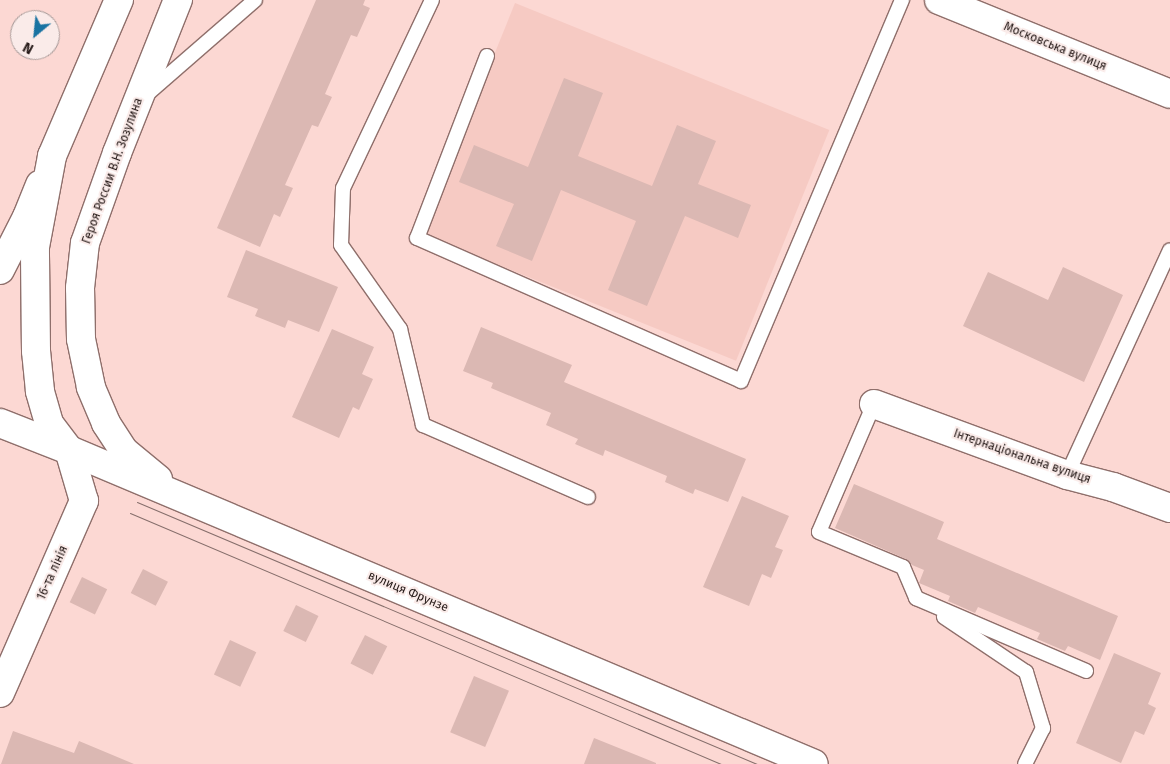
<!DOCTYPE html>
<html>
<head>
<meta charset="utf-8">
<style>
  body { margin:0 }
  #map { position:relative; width:1170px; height:764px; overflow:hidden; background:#fcd8d3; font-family:"Fira Sans",sans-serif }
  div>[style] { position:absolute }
  .built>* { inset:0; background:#f6cac3; transform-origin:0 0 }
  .building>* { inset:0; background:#dbb8b3; transform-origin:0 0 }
  .roads { filter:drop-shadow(1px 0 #8f6f6b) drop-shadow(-1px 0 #8f6f6b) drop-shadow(0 1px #8f6f6b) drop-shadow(0 -1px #8f6f6b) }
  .service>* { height:14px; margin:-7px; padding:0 7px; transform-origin:7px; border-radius:7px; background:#fff }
  .minor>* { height:28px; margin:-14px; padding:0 14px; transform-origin:14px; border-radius:14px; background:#fff }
  .tertiary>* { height:28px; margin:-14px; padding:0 14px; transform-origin:14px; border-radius:14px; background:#fff }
  .secondary>* { height:28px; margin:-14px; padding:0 14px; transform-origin:14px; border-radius:14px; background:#fff }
  .tram>* { height:1px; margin:-0.5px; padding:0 0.5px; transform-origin:0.5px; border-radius:0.5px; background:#856e6b }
  span { translate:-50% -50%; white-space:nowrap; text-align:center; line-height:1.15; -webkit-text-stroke:4px #faebe9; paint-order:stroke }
  .street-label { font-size:12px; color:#241816 }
  .north { position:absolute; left:10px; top:10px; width:50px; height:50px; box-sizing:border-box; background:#faebe9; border:1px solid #a49795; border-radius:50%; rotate:208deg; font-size:14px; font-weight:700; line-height:20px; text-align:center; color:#241816 }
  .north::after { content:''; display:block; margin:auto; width:18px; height:22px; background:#1973a2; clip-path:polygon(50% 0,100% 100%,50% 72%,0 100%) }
</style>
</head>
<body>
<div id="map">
  <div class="built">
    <i style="left:515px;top:3px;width:339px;height:249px;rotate:22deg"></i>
  </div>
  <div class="building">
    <i style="clip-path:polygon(316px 0,365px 0,363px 5px,370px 8px,357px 37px,351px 35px,325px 94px,332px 97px,318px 127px,312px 125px,285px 185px,293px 188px,280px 217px,274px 214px,260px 247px,217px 228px)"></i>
    <i style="clip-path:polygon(564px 78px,603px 93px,578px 156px,652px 186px,677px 125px,716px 141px,698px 184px,751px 205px,738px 238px,685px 216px,647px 306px,608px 290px,636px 221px,561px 190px,532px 261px,496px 246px,514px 204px,459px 182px,474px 145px,528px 167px)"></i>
    <i style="clip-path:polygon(246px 250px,338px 287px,319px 332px,288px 320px,285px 328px,255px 316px,258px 309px,227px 297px)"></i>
    <i style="clip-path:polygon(1063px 267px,1123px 295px,1084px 382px,963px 326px,988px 272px,1048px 300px)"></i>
    <i style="clip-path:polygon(481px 327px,572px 365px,564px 382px,746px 459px,728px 502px,695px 489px,693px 494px,665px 482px,667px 476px,605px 450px,603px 456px,575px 444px,578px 439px,546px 425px,551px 413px,491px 388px,493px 383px,463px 371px)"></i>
    <i style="clip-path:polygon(332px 329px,374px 347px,362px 374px,373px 379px,359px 410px,353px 407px,339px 438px,292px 417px)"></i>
    <i style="clip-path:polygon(854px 484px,944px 522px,937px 539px,1118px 616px,1100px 660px,1068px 646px,1065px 651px,1037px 639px,1040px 633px,978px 607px,975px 613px,948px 601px,950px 596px,919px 583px,924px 570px,912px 565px,906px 559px,835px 528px)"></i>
    <i style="clip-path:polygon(742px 496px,789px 516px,775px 547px,783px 550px,771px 578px,762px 574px,749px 606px,703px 587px)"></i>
    <i style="left:143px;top:569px;width:28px;height:27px;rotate:27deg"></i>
    <i style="left:82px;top:577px;width:28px;height:28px;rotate:26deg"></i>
    <i style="left:296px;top:605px;width:25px;height:29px;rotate:26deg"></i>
    <i style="left:365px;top:635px;width:25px;height:32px;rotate:27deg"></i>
    <i style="left:230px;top:640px;width:29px;height:38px;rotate:25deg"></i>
    <i style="clip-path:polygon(1114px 653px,1161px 673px,1148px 704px,1156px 708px,1144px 735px,1135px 731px,1121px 763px,1076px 743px)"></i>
    <i style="left:474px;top:676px;width:38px;height:61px;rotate:23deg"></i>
    <i style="clip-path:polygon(13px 731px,74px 753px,79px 741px,134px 764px,1px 764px)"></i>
    <i style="clip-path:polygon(594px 738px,656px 763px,656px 764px,584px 764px)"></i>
  </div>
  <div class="roads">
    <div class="service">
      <i style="left:432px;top:0;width:208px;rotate:115.3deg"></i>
      <i style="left:343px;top:188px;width:57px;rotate:92deg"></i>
      <i style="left:341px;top:245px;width:103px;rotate:54.9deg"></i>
      <i style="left:400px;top:329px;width:99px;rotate:76.5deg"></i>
      <i style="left:423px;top:425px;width:180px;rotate:23.6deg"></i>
      <i style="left:487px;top:56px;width:195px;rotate:111deg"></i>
      <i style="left:417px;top:238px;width:354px;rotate:23.8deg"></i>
      <i style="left:741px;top:381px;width:414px;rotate:-67.1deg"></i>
      <i style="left:147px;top:94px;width:143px;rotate:-41deg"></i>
      <i style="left:874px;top:404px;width:139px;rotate:113.3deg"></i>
      <i style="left:819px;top:532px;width:91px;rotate:22.6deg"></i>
      <i style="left:903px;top:567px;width:34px;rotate:67deg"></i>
      <i style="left:916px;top:598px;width:185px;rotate:23.2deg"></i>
      <i style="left:1067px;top:475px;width:247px;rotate:-65.4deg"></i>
      <i style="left:944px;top:617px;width:99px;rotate:33.9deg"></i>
      <i style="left:1026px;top:672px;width:59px;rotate:73.1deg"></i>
      <i style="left:1043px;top:728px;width:40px;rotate:116.6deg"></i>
    </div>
    <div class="minor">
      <i style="left:939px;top:0;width:249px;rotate:22.1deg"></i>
      <i style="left:874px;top:404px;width:206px;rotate:20.2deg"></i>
      <i style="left:1067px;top:475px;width:48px;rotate:14.6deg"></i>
      <i style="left:1113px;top:487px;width:61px;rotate:20.2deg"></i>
    </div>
    <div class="tertiary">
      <i style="left:0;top:270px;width:59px;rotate:-63deg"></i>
      <i style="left:27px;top:217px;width:35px;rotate:-68deg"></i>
      <i style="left:0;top:423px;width:74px;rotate:21.4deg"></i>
    </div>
    <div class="secondary">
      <i style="left:69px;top:450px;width:808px;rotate:22.85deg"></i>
      <i style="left:158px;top:479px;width:44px;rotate:-140.5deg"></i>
      <i style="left:124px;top:451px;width:33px;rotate:-123deg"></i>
      <i style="left:106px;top:423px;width:39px;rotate:-113deg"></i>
      <i style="left:91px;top:387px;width:49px;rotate:-101.8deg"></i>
      <i style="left:81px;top:339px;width:51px;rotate:-91.1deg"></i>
      <i style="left:80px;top:288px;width:45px;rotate:-83.7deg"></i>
      <i style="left:85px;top:243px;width:96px;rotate:-70.4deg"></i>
      <i style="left:117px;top:153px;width:165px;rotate:-68.3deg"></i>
      <i style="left:0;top:693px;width:210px;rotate:-66.4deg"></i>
      <i style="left:84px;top:501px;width:53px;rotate:-106.4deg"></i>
      <i style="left:69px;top:450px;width:34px;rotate:-127deg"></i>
      <i style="left:49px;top:423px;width:33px;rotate:-106deg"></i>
      <i style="left:40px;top:391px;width:40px;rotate:-95.7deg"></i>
      <i style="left:36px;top:351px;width:104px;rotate:-90.6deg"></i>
      <i style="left:35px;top:247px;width:93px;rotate:-79.4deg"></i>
      <i style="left:52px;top:156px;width:170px;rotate:-66.8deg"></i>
    </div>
  </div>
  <div class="tram">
    <i style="left:137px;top:502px;width:673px;rotate:22.91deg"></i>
    <i style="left:130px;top:513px;width:642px;rotate:23.01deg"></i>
  </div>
  <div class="street-label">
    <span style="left:1055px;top:47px;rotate:22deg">Московська вулиця</span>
    <span style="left:113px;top:171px;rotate:-70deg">Героя России В.Н. Зозулина</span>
    <span style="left:1022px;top:457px;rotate:19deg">Інтернаціональна вулиця</span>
    <span style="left:53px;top:573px;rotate:-66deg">16-та лінія</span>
    <span style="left:408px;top:592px;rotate:23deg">вулиця Фрунзе</span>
  </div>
  <div class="north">N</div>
</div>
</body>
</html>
